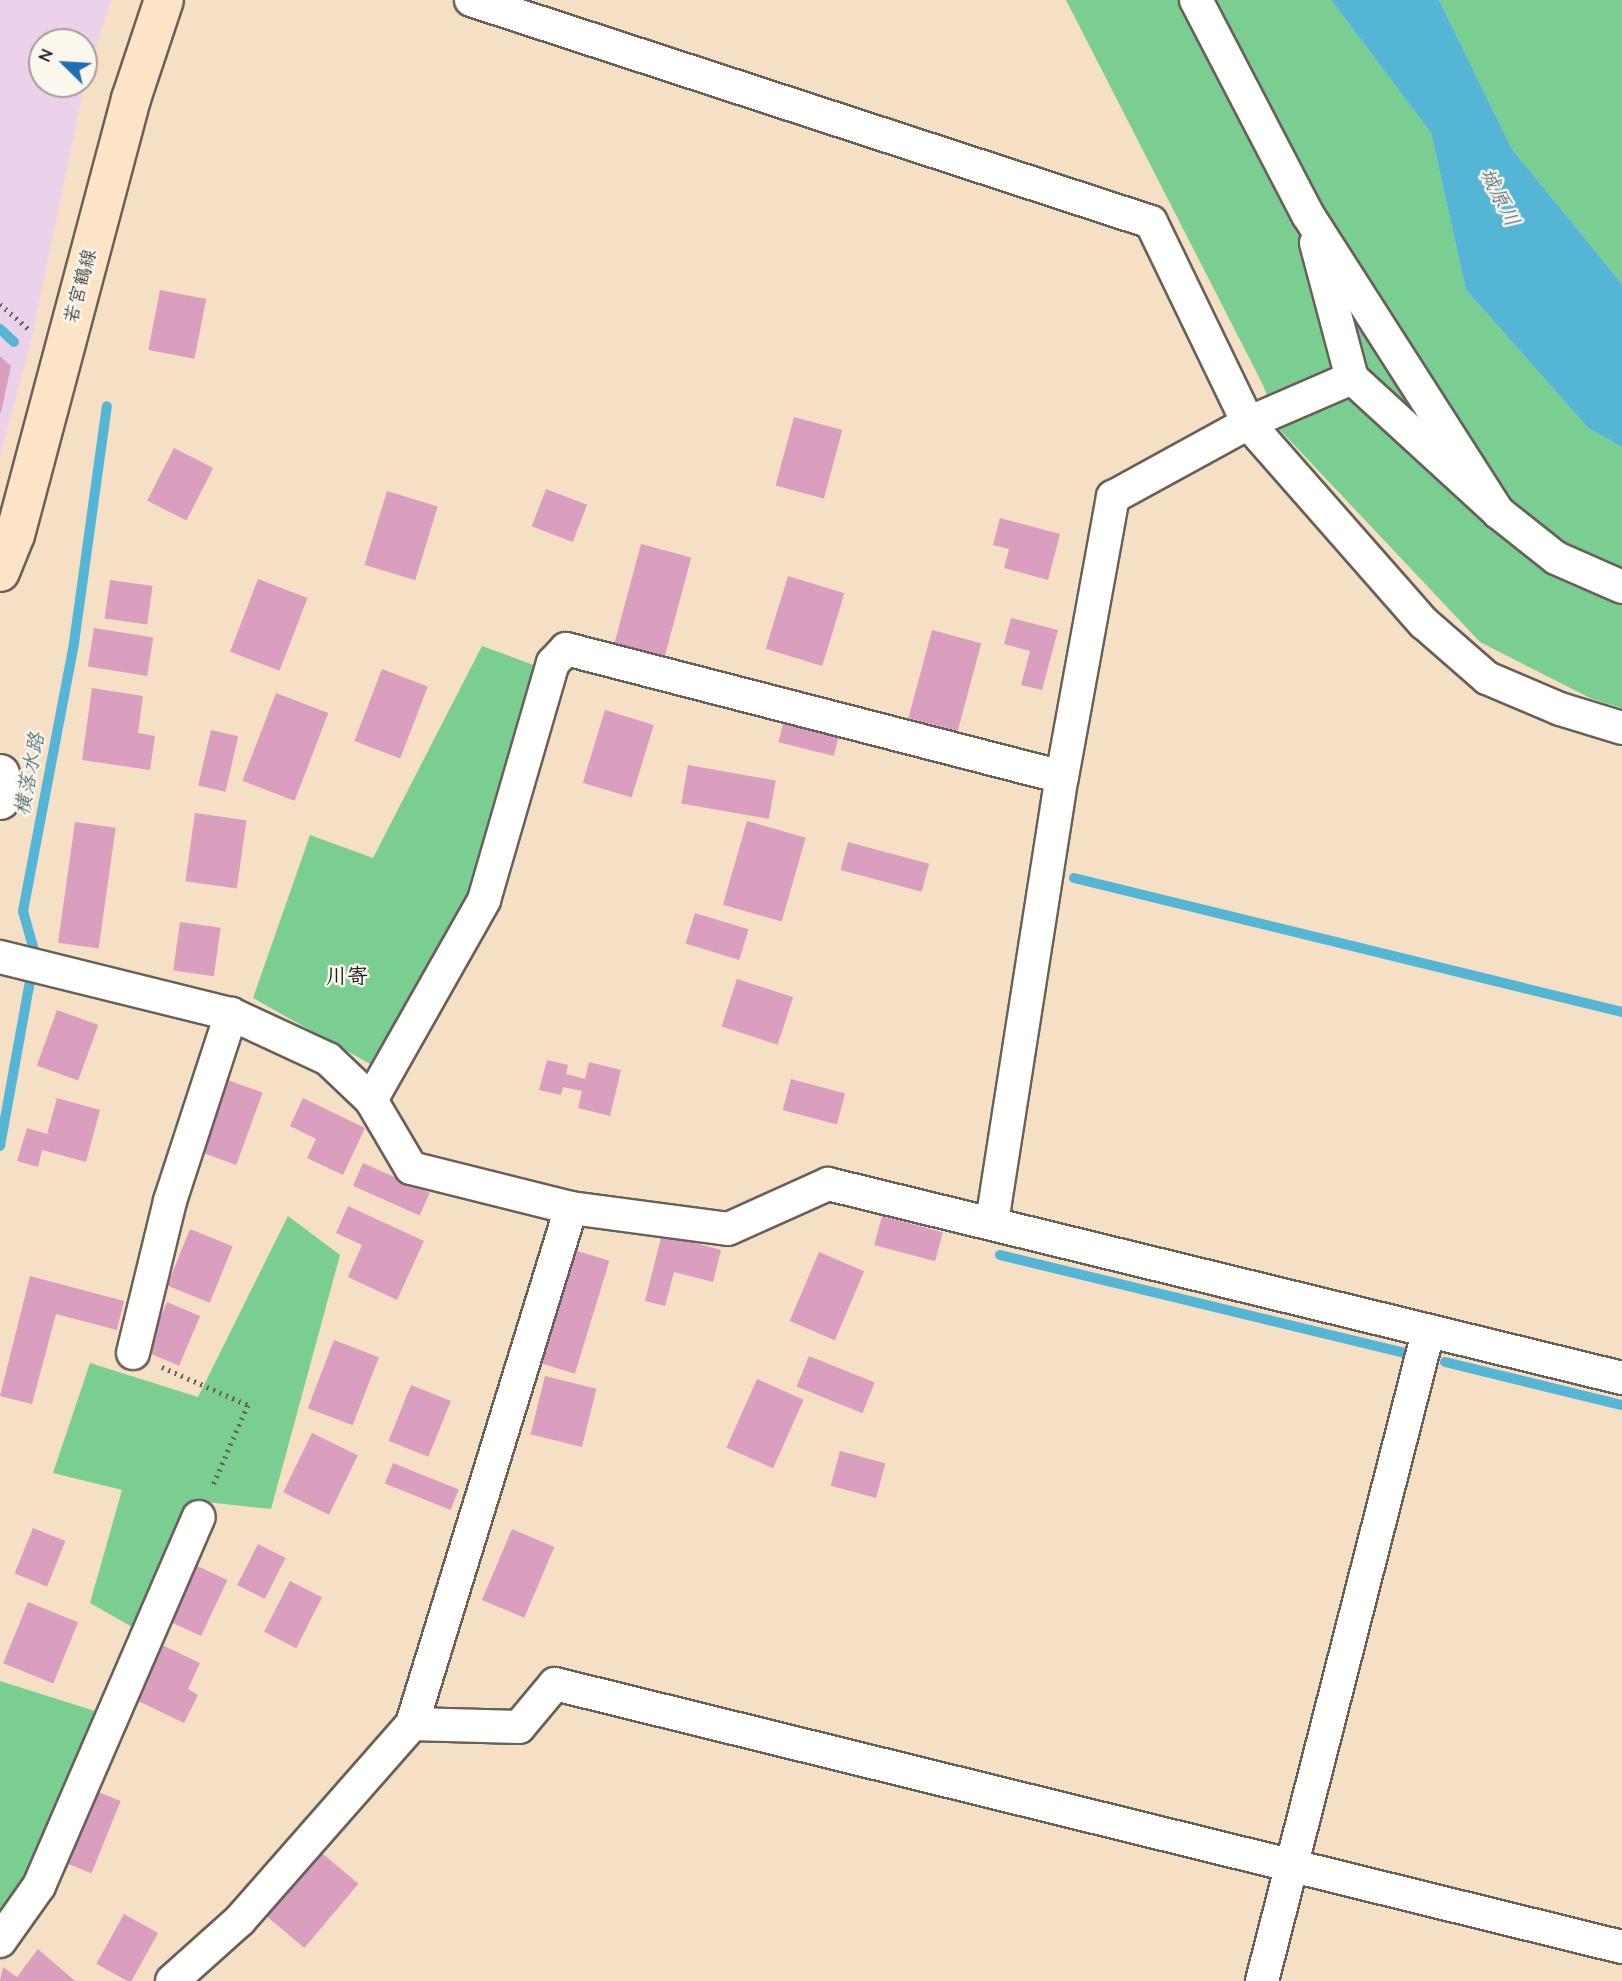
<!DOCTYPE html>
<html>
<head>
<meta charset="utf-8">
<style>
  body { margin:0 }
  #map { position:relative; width:1622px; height:1981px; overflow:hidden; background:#f5e0c6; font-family:"Comic Neue","Klee One",sans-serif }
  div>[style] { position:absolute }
  .built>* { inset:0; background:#ecd1ea }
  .green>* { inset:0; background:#7ace91 }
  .water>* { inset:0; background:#55b5d4 }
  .stream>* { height:10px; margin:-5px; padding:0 5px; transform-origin:5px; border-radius:5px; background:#55b5d4 }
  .building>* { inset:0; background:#da9ebf; transform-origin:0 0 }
  .path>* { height:4.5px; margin-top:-2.25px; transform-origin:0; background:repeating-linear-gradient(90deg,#686158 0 2px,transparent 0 7px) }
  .roads { filter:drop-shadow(2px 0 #686158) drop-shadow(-2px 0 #686158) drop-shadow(0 2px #686158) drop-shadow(0 -2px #686158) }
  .minor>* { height:32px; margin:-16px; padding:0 16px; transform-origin:16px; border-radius:16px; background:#fff }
  .tertiary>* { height:38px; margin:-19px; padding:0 19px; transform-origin:19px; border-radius:19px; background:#fff }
  .secondary>* { height:38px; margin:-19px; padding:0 19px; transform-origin:19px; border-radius:19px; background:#fee4c6 }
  span { translate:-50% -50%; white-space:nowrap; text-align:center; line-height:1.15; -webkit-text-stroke:5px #fbf7ec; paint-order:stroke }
  .street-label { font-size:19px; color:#1c1c1c }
  .water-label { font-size:21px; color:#335966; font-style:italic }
  .neighbourhood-label { font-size:21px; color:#1c1c1c; font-weight:700 }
  .north { position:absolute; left:28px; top:28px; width:70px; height:70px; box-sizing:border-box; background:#fbf7ec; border:2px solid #a29f99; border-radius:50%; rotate:294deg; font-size:19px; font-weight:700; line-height:28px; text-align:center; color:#1c1c1c }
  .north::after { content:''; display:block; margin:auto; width:24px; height:32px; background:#1f6fb2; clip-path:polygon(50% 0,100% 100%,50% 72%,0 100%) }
</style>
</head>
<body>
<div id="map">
  <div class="built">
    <i style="clip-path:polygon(evenodd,0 0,111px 0,86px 77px,31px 341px,0 456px,0 0,42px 42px,84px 42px,84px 84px,42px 84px,42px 42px)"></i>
  </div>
  <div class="green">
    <i style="clip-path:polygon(1066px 0,1331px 0,1431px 133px,1466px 290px,1588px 428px,1622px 447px,1622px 708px,1592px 699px,1480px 642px,1280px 430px,1263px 385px)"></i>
    <i style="clip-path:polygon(1439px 0,1622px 0,1622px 284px,1512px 149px)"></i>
    <i style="clip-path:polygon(482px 646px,542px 668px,477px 895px,372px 1065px,253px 998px,310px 835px,373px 858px)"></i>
    <i style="clip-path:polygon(288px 1216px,340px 1255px,271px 1509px,197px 1501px,141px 1632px,90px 1603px,122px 1490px,53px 1473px,90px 1363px,198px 1397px)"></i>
    <i style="clip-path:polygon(0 1681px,98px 1712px,30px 1873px,0 1914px)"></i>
  </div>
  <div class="water">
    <i style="clip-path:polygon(1331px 0,1439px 0,1512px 149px,1622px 284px,1622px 447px,1588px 428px,1466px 290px,1431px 133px)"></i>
  </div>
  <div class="stream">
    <i style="left:0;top:329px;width:19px;rotate:43deg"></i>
    <i style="left:1074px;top:878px;width:564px;rotate:13.74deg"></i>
    <i style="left:0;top:1146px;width:195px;rotate:-79.7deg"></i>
    <i style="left:35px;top:954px;width:45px;rotate:-105.6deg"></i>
    <i style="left:23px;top:911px;width:273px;rotate:-79.2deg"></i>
    <i style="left:74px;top:643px;width:239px;rotate:-82.1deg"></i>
    <i style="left:1000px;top:1255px;width:416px;rotate:13.6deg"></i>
    <i style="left:1445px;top:1362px;width:182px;rotate:13.7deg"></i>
  </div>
  <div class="building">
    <i style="left:160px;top:290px;width:47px;height:61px;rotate:11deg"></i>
    <i style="clip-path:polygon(0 356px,11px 366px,1px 413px,0 413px)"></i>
    <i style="left:794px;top:417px;width:50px;height:71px;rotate:15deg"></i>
    <i style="left:174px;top:448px;width:44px;height:59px;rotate:27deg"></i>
    <i style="left:546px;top:489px;width:44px;height:40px;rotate:21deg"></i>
    <i style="left:387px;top:491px;width:53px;height:77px;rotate:17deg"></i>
    <i style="clip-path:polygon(1000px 518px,1060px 534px,1048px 580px,1004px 568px,1009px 549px,993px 545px)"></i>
    <i style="left:641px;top:544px;width:52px;height:104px;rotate:15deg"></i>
    <i style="left:788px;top:576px;width:59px;height:76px;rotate:17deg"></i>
    <i style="left:258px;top:579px;width:53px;height:78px;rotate:21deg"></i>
    <i style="left:110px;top:580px;width:43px;height:39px;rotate:8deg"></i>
    <i style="clip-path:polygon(1011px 618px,1058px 630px,1042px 690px,1021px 685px,1030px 651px,1004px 644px)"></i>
    <i style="left:94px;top:628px;width:60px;height:39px;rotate:9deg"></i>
    <i style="left:932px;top:630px;width:51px;height:91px;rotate:15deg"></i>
    <i style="left:382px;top:669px;width:49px;height:77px;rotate:21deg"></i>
    <i style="clip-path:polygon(92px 688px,143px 696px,138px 733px,155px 736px,150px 770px,82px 760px)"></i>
    <i style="left:276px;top:693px;width:56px;height:94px;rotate:21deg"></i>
    <i style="left:605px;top:710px;width:51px;height:76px;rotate:17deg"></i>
    <i style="left:784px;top:720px;width:57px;height:23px;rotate:14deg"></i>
    <i style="left:211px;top:730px;width:28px;height:57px;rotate:13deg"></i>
    <i style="left:688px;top:765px;width:89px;height:39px;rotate:10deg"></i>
    <i style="left:195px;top:813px;width:52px;height:69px;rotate:8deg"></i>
    <i style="left:747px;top:821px;width:61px;height:87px;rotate:16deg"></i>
    <i style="left:75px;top:822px;width:41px;height:122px;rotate:8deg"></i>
    <i style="left:848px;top:842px;width:84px;height:29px;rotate:15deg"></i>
    <i style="left:695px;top:913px;width:56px;height:32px;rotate:17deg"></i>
    <i style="left:180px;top:922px;width:41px;height:49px;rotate:8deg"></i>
    <i style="left:737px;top:979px;width:59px;height:50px;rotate:18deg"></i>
    <i style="left:57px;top:1010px;width:44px;height:59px;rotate:20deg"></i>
    <i style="clip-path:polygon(547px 1060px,568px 1065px,566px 1074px,585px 1079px,589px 1062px,621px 1070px,610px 1116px,578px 1108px,582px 1091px,563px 1087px,561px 1095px,539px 1090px)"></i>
    <i style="left:225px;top:1079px;width:40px;height:77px;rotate:20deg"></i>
    <i style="left:791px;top:1079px;width:56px;height:32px;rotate:15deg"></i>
    <i style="clip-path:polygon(57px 1098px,100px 1110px,86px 1162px,42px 1150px,38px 1167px,17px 1161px,27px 1128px,47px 1134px)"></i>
    <i style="clip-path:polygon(303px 1098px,365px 1128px,343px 1175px,307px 1158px,316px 1139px,290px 1126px)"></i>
    <i style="left:363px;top:1163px;width:73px;height:25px;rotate:24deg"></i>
    <i style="clip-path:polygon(348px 1206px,424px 1241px,397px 1300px,348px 1277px,362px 1245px,336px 1233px)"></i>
    <i style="left:882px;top:1216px;width:63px;height:30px;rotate:15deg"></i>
    <i style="left:190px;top:1229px;width:46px;height:61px;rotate:22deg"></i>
    <i style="clip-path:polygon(662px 1234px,721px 1250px,713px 1282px,674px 1272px,665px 1306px,645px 1301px)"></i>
    <i style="left:574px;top:1250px;width:37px;height:118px;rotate:17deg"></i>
    <i style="left:819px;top:1252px;width:49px;height:75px;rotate:23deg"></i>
    <i style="clip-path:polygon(30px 1276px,124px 1301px,117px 1330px,56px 1314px,32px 1404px,0 1396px)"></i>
    <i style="left:167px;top:1302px;width:36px;height:54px;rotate:23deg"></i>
    <i style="left:334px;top:1340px;width:48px;height:73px;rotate:21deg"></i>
    <i style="left:809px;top:1356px;width:71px;height:33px;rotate:22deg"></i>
    <i style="left:545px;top:1376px;width:53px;height:60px;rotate:14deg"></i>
    <i style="left:757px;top:1379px;width:51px;height:75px;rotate:24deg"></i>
    <i style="left:411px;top:1385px;width:43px;height:60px;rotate:22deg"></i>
    <i style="left:312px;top:1433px;width:51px;height:66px;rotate:26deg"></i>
    <i style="left:840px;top:1451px;width:47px;height:36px;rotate:15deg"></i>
    <i style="left:393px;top:1463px;width:71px;height:22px;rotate:22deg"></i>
    <i style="left:33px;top:1528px;width:35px;height:49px;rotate:22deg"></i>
    <i style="left:512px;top:1529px;width:46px;height:77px;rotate:23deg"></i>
    <i style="left:258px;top:1544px;width:31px;height:46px;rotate:27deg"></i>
    <i style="left:191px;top:1563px;width:40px;height:62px;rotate:25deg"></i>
    <i style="left:290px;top:1581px;width:36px;height:57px;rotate:27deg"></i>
    <i style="left:28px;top:1602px;width:54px;height:66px;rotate:22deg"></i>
    <i style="clip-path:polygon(160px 1644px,200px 1663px,188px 1689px,198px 1695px,184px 1723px,134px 1699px)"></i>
    <i style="left:91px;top:1789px;width:32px;height:78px;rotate:22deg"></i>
    <i style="left:317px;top:1849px;width:54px;height:84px;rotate:40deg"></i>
    <i style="left:124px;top:1914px;width:39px;height:57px;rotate:29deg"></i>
    <i style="clip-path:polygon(38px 1949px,75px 1981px,0 1981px,3px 1967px,17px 1977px)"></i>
  </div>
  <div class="path">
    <i style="left:0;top:304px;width:41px;rotate:41.1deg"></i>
    <i style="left:162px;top:1367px;width:94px;rotate:23.8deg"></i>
    <i style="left:248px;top:1405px;width:90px;rotate:113.4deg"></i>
  </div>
  <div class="roads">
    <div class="minor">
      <i style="left:471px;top:0;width:715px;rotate:18.08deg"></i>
      <i style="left:1151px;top:222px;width:223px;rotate:64.2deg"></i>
      <i style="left:1248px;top:423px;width:266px;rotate:48.7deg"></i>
      <i style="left:1424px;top:623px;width:84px;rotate:41.1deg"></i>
      <i style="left:1487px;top:678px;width:79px;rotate:23deg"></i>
      <i style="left:1560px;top:709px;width:65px;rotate:17deg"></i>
      <i style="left:1196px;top:0;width:242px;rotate:62.5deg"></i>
      <i style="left:1308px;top:215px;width:353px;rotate:57.4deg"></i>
      <i style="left:1316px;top:243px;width:140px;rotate:75.1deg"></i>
      <i style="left:1352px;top:378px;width:198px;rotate:42.5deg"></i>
      <i style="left:1498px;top:512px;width:74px;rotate:38.4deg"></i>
      <i style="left:1556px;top:558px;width:72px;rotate:23.7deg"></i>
      <i style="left:0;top:957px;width:238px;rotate:13.9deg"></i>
      <i style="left:231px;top:1014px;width:107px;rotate:24.9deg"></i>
      <i style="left:328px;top:1059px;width:59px;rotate:43.6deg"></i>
      <i style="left:371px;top:1100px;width:79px;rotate:59.5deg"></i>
      <i style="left:411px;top:1168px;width:165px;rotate:14deg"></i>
      <i style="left:571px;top:1208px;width:158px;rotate:7.6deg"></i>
      <i style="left:728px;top:1229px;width:110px;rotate:-24.2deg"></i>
      <i style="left:828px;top:1184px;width:817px;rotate:13.73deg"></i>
      <i style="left:371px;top:1100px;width:230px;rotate:-60.5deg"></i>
      <i style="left:484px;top:900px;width:247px;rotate:-73.8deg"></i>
      <i style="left:553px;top:663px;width:19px;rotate:-47deg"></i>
      <i style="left:566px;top:649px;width:512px;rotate:14.47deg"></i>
      <i style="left:992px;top:1222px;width:450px;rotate:-81.1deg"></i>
      <i style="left:1062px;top:777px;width:285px;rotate:-79.7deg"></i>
      <i style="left:1113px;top:497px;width:154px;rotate:-28.7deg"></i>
      <i style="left:1248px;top:423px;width:113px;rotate:-23.4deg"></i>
      <i style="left:133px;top:1353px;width:156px;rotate:-76.3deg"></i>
      <i style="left:170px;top:1201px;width:197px;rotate:-71.9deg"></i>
      <i style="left:412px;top:1724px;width:107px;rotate:1.6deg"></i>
      <i style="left:519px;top:1727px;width:56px;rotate:-50.1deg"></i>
      <i style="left:555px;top:1684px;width:1099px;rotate:13.85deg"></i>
      <i style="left:0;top:1941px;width:67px;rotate:-54.7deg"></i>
      <i style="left:39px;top:1886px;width:402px;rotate:-66.6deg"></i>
      <i style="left:172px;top:1981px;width:91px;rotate:-41.9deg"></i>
      <i style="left:240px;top:1920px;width:261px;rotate:-48.7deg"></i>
      <i style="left:412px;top:1724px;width:540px;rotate:-72.87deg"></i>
      <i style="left:1262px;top:1981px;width:670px;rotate:-75.65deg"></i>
    </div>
    <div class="tertiary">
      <i style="left:0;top:774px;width:26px;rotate:90deg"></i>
    </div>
    <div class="secondary">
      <i style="left:0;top:572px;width:40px;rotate:-68deg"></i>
      <i style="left:15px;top:535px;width:451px;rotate:-75.1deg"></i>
      <i style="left:131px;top:99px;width:104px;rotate:-71.6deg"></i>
    </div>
  </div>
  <div class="street-label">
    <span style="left:81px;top:286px;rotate:-75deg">若宮鶴線</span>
  </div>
  <div class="water-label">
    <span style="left:1500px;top:197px;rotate:63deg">城原川</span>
    <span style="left:29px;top:774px;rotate:-79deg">横落水路</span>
  </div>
  <div class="neighbourhood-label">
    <span style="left:347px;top:976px">川寄</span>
  </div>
  <div class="north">N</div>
</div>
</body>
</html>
